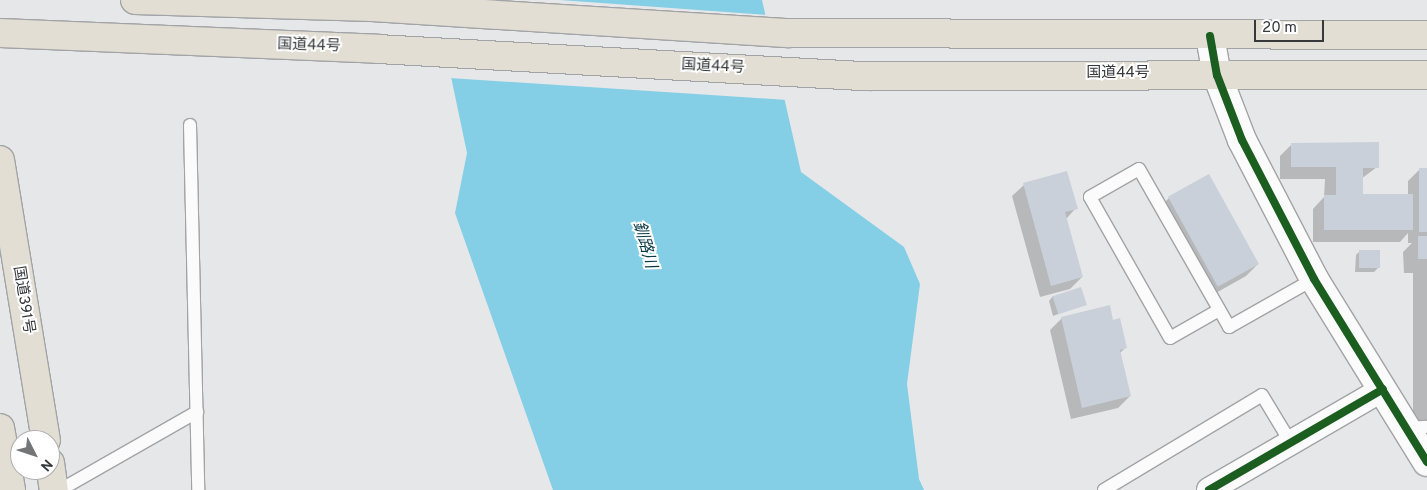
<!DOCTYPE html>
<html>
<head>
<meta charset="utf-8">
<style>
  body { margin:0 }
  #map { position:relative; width:1427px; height:490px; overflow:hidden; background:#e5e7e9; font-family:Overpass,"Noto Sans JP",sans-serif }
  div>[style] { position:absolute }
  .water>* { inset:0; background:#84cee6 }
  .pier>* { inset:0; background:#e5e7e9 }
  .shadow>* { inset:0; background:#0003 }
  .building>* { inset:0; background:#cad0d9; transform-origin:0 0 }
  .roads { filter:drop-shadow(1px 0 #a2a3a5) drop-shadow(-1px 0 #a2a3a5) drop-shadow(0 1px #a2a3a5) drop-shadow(0 -1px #a2a3a5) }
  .service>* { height:12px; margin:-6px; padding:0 6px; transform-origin:6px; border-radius:6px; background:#fbfbfc }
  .minor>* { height:24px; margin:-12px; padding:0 12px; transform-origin:12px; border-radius:12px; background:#fbfbfc }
  .tertiary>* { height:28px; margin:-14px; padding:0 14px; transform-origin:14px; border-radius:14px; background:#fbfbfc }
  .trunk>* { height:28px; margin:-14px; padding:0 14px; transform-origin:14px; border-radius:14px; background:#e2ded4 }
  .cycleway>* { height:8px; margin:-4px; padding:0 4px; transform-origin:4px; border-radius:4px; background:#1b5e20 }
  span { translate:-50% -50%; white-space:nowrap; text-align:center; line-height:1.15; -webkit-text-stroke:4px #fff; paint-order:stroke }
  .street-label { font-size:15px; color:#36383a }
  .water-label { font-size:16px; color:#093a48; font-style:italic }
  .north { position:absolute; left:10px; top:430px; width:50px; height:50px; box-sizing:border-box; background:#fff; border:1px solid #afafb0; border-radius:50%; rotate:131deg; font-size:14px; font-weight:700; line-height:20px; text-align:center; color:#36383a }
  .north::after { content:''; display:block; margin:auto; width:18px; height:22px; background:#737577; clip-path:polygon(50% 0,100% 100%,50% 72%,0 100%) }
  .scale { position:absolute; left:1254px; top:20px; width:70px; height:22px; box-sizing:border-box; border:2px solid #36383a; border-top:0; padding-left:6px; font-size:15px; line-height:18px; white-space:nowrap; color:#36383a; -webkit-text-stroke:4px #fff; paint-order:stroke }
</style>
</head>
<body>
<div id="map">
  <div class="water">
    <i style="clip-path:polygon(435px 0,762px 0,801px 172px,904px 247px,920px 284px,907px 384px,919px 479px,924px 490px,553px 490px,455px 213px,467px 153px)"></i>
  </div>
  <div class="pier">
    <i style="clip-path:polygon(433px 0,560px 0,768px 15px,787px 100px,449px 78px)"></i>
  </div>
  <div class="shadow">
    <i style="clip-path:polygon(1292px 144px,1377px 167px,1361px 179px,1361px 196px,1408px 195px,1408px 181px,1420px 169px,1427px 169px,1427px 431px,1413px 431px,1413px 273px,1404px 273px,1403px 252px,1412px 243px,1408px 243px,1408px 233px,1400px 242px,1313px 242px,1313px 209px,1324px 197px,1325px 179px,1280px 179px,1280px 156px)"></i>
    <i style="clip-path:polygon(1024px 185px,1076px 208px,1066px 219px,1082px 277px,1070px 289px,1040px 297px,1012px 196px)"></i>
    <i style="clip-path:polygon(1169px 198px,1258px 264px,1246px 276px,1207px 298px,1157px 210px)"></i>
    <i style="clip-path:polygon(1360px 251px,1378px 268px,1374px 272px,1355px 272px,1356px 255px)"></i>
    <i style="clip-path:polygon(1053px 296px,1085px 304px,1053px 316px,1049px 301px)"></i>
    <i style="clip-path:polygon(1062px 318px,1125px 348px,1120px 353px,1130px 396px,1118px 408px,1071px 419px,1050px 330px)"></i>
  </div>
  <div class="building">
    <i style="clip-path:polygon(1379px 142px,1379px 168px,1363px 168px,1363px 194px,1413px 194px,1413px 230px,1324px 230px,1324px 195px,1336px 195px,1336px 167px,1291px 167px,1291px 143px)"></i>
    <i style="left:1419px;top:168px;width:8px;height:64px"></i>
    <i style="clip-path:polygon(1067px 171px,1078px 209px,1065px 212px,1083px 277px,1051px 286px,1023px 183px)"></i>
    <i style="left:1209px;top:174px;width:103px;height:47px;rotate:61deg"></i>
    <i style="left:1418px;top:236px;width:9px;height:23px"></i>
    <i style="left:1359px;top:250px;width:21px;height:18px"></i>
    <i style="left:1081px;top:287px;width:19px;height:30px;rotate:72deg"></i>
    <i style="clip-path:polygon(1110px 305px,1113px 320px,1120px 318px,1127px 348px,1120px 350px,1131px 396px,1082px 408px,1061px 317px)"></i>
  </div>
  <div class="roads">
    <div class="service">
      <i style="left:190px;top:125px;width:365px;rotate:88.7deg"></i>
      <i style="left:1219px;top:310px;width:56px;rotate:150.3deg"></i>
      <i style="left:1170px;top:338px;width:162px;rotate:-119.6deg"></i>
      <i style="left:1090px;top:197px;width:56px;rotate:-29.7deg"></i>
      <i style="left:1139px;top:169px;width:182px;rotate:60.3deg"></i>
      <i style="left:1229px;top:327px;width:98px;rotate:-29.5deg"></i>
      <i style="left:1406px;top:428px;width:21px;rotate:-3deg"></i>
      <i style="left:60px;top:490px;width:158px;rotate:-29.7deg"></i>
      <i style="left:1104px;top:490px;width:184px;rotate:-31deg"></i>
      <i style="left:1262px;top:395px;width:56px;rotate:58.9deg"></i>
    </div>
    <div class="minor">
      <i style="left:1209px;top:490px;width:201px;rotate:-30.1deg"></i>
    </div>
    <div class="tertiary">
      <i style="left:1210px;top:36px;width:40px;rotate:80deg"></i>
      <i style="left:1217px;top:75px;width:70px;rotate:69deg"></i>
      <i style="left:1242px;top:140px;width:157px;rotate:62.6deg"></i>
      <i style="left:1314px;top:279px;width:215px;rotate:58.3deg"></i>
    </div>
    <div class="trunk">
      <i style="left:135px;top:0;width:237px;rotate:1.7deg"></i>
      <i style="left:372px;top:7px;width:418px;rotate:3.6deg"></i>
      <i style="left:789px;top:33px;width:638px;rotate:0.18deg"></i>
      <i style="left:0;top:33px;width:378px;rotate:2.4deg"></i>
      <i style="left:378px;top:49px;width:489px;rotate:3.2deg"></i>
      <i style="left:866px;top:76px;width:561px;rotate:-0.1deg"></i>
      <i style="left:0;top:160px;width:284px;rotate:80.7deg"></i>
      <i style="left:0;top:428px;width:63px;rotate:79.9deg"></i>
      <i style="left:50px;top:463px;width:27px;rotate:82deg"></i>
    </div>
  </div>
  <div class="cycleway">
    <i style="left:1210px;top:36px;width:40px;rotate:80deg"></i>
    <i style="left:1217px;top:75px;width:70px;rotate:69deg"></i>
    <i style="left:1242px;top:140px;width:157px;rotate:62.6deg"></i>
    <i style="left:1314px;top:279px;width:215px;rotate:58.3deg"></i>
    <i style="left:1209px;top:490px;width:201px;rotate:-30.1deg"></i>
  </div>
  <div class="street-label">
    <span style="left:309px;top:46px;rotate:2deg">国道44号</span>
    <span style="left:713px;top:67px;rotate:3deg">国道44号</span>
    <span style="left:1118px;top:74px">国道44号</span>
    <span style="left:23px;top:300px;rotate:81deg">国道391号</span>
  </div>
  <div class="water-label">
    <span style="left:644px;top:245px;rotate:74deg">釧路川</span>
  </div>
  <div class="north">N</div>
  <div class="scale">20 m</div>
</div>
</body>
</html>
